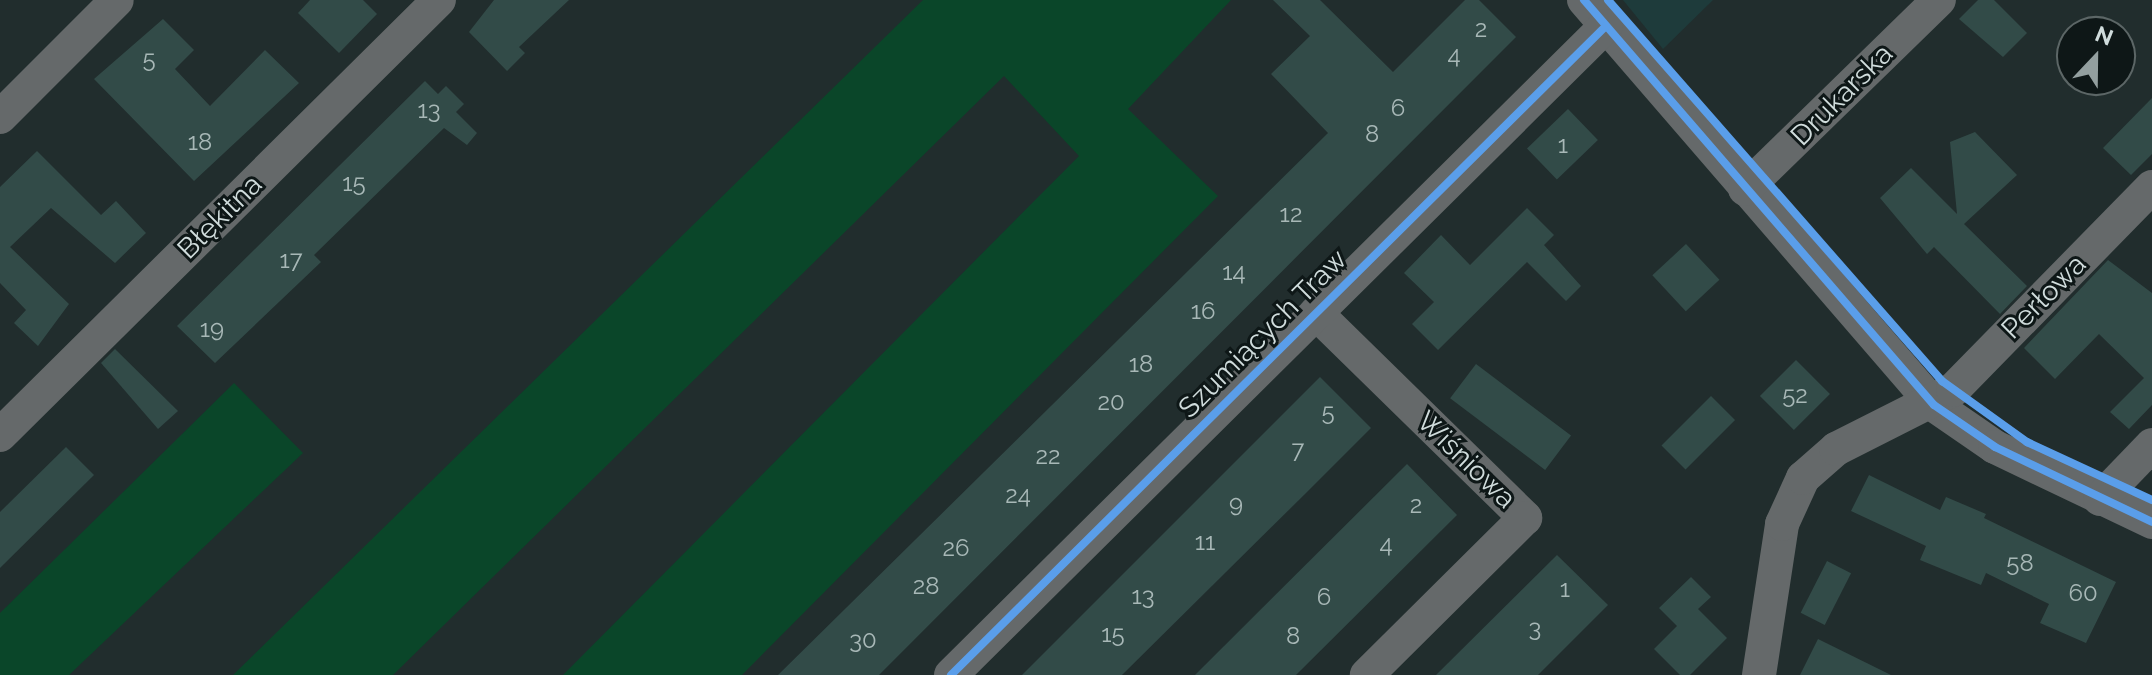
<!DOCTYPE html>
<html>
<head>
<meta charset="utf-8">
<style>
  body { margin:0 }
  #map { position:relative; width:2152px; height:675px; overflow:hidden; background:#212d2d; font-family:Raleway,sans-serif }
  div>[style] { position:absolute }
  .built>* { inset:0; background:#1e3b3b }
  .green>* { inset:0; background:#0a4629 }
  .building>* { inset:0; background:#324b48; transform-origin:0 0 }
  .minor>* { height:34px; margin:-17px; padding:0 17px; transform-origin:17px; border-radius:17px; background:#65696a }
  .cycleway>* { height:8px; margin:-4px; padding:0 4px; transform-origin:4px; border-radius:4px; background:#5a9eea }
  span { translate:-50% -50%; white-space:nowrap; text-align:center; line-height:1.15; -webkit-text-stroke:6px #0e1717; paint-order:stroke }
  .number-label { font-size:24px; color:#a8b8b7 }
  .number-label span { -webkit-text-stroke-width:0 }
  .street-label { font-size:28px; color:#d0dcdc }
  .north { position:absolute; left:2056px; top:16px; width:80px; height:80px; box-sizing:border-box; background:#0e1717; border:2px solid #5c6666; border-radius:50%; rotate:22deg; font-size:22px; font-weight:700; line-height:32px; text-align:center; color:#d0dcdc }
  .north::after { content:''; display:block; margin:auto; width:28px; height:36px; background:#939f9f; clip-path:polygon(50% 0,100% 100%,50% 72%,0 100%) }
</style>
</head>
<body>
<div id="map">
  <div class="built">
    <i style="clip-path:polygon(1623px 0,1713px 0,1663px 49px)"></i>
  </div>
  <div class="green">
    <i style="clip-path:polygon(923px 0,1231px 0,1128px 109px,1218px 196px,742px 675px,563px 675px,1079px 156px,1004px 76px,393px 675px,233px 675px)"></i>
    <i style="clip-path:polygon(234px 383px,303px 453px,69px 675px,0 675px,0 613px)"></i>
  </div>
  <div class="building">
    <i style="clip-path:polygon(310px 0,363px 0,377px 14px,339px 53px,298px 13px)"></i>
    <i style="clip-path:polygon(494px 0,569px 0,519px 47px,525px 53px,507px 71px,469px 32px)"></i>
    <i style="clip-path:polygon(1273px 0,1320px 0,1393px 72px,1465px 0,1479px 0,1516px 37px,879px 675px,778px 675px,1328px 133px,1271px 74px,1310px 36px)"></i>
    <i style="clip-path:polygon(1978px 0,1994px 0,2027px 33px,2003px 57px,1959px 19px)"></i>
    <i style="clip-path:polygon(163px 19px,194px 50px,175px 69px,210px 106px,265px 50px,299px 83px,194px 181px,94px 79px)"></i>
    <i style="clip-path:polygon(425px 81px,438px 94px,446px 86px,464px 104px,456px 112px,477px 133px,467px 145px,444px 128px,314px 255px,321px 262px,215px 363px,177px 326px)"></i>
    <i style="clip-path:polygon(2152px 98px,2152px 154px,2131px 175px,2103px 148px)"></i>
    <i style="left:1568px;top:109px;width:43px;height:57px;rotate:46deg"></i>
    <i style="clip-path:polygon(1975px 132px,2017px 175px,1964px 224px,2027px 286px,2000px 314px,1934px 247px,1927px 254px,1880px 198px,1911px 168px,1957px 214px,1950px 142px)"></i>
    <i style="clip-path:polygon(37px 151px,101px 215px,116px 201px,146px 233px,115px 263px,51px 208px,10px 247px,69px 304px,38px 346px,14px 323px,26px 310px,0 283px,0 187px)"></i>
    <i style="clip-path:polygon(1527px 208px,1554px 235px,1544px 245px,1581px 286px,1566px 301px,1527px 262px,1438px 350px,1412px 324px,1434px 302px,1404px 273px,1441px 235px,1470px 265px)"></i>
    <i style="left:1686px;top:244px;width:49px;height:46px;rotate:47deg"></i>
    <i style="clip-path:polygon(2108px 260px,2152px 293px,2152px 405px,2129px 429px,2110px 412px,2144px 378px,2099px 334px,2055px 379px,2024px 348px)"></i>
    <i style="clip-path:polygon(115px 349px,178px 411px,158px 429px,101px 363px)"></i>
    <i style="left:1796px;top:360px;width:48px;height:51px;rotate:45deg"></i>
    <i style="left:1476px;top:364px;width:119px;height:43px;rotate:37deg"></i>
    <i style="clip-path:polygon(1320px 377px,1371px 428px,1307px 492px,1122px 675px,1022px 675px)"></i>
    <i style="left:1711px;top:396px;width:34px;height:70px;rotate:45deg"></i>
    <i style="clip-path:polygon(66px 447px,94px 475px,0 568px,0 512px)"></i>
    <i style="clip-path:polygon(1407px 464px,1457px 515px,1296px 675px,1195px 675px)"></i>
    <i style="clip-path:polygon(1869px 475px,1940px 510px,1946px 497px,1986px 514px,1984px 518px,2116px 582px,2086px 643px,2040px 623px,2049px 604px,1986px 573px,1981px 585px,1920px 560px,1926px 546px,1851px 511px)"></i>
    <i style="clip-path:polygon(1557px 555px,1608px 605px,1538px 675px,1436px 675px)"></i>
    <i style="left:1827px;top:561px;width:27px;height:58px;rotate:27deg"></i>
    <i style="clip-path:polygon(1691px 577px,1711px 597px,1698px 609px,1727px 638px,1690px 675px,1680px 675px,1654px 649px,1677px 626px,1659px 608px)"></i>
    <i style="clip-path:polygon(1818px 639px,1891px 675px,1800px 675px)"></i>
  </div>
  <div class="minor">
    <i style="left:1584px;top:0;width:535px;rotate:49.17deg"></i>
    <i style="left:1934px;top:405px;width:74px;rotate:34.5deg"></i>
    <i style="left:1995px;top:447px;width:174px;rotate:25.5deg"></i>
    <i style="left:0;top:117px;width:165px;rotate:-45deg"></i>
    <i style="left:1745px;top:189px;width:271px;rotate:-44.3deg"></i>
    <i style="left:1316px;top:313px;width:293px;rotate:44.4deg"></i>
    <i style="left:1525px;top:518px;width:223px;rotate:135.2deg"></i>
    <i style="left:0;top:435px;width:618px;rotate:-44.74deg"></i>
    <i style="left:2100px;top:499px;width:75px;rotate:-46.1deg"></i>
    <i style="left:951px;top:675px;width:922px;rotate:-44.74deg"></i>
    <i style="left:1759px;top:675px;width:153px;rotate:-81.3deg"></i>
    <i style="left:1782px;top:524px;width:51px;rotate:-65.5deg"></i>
    <i style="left:1803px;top:478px;width:44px;rotate:-41.3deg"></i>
    <i style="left:1836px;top:449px;width:131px;rotate:-26.8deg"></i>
    <i style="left:1953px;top:390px;width:284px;rotate:-45.6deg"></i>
  </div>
  <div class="cycleway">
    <i style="left:1584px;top:0;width:535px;rotate:49.17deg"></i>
    <i style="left:1934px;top:405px;width:74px;rotate:34.5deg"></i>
    <i style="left:1995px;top:447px;width:174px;rotate:25.5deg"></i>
    <i style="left:1608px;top:0;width:507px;rotate:48.76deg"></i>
    <i style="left:1942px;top:381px;width:105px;rotate:35.7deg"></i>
    <i style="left:2027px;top:442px;width:138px;rotate:24.9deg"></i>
    <i style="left:951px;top:675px;width:922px;rotate:-44.74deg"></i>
  </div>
  <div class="number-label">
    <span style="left:1481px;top:29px">2</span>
    <span style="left:1454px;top:55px">4</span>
    <span style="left:149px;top:59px">5</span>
    <span style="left:1398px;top:108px">6</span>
    <span style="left:429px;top:110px">13</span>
    <span style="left:1372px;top:134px">8</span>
    <span style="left:200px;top:142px">18</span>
    <span style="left:1563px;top:145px">1</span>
    <span style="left:354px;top:183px">15</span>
    <span style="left:1291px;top:214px">12</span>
    <span style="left:291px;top:260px">17</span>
    <span style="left:1234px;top:272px">14</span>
    <span style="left:1203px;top:311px">16</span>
    <span style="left:212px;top:329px">19</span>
    <span style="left:1141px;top:364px">18</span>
    <span style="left:1795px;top:395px">52</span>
    <span style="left:1111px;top:402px">20</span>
    <span style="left:1328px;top:412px">5</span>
    <span style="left:1298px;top:450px">7</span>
    <span style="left:1048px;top:456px">22</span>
    <span style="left:1018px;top:495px">24</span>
    <span style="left:1236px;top:504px">9</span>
    <span style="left:1416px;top:505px">2</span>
    <span style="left:1205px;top:542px">11</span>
    <span style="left:1386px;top:544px">4</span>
    <span style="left:956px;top:548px">26</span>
    <span style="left:2020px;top:563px">58</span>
    <span style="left:926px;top:586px">28</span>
    <span style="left:1565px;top:589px">1</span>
    <span style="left:2083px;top:593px">60</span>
    <span style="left:1143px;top:596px">13</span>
    <span style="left:1324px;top:597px">6</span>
    <span style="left:1535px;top:628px">3</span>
    <span style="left:1113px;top:634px">15</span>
    <span style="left:1293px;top:636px">8</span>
    <span style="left:863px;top:640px">30</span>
  </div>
  <div class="street-label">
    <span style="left:1842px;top:95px;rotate:-45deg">Drukarska</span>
    <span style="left:220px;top:217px;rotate:-45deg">Błękitna</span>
    <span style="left:2044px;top:297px;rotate:-45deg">Perłowa</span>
    <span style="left:1263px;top:334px;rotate:-45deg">Szumiących Traw</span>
    <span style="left:1466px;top:460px;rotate:44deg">Wiśniowa</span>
  </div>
  <div class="north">N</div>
</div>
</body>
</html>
